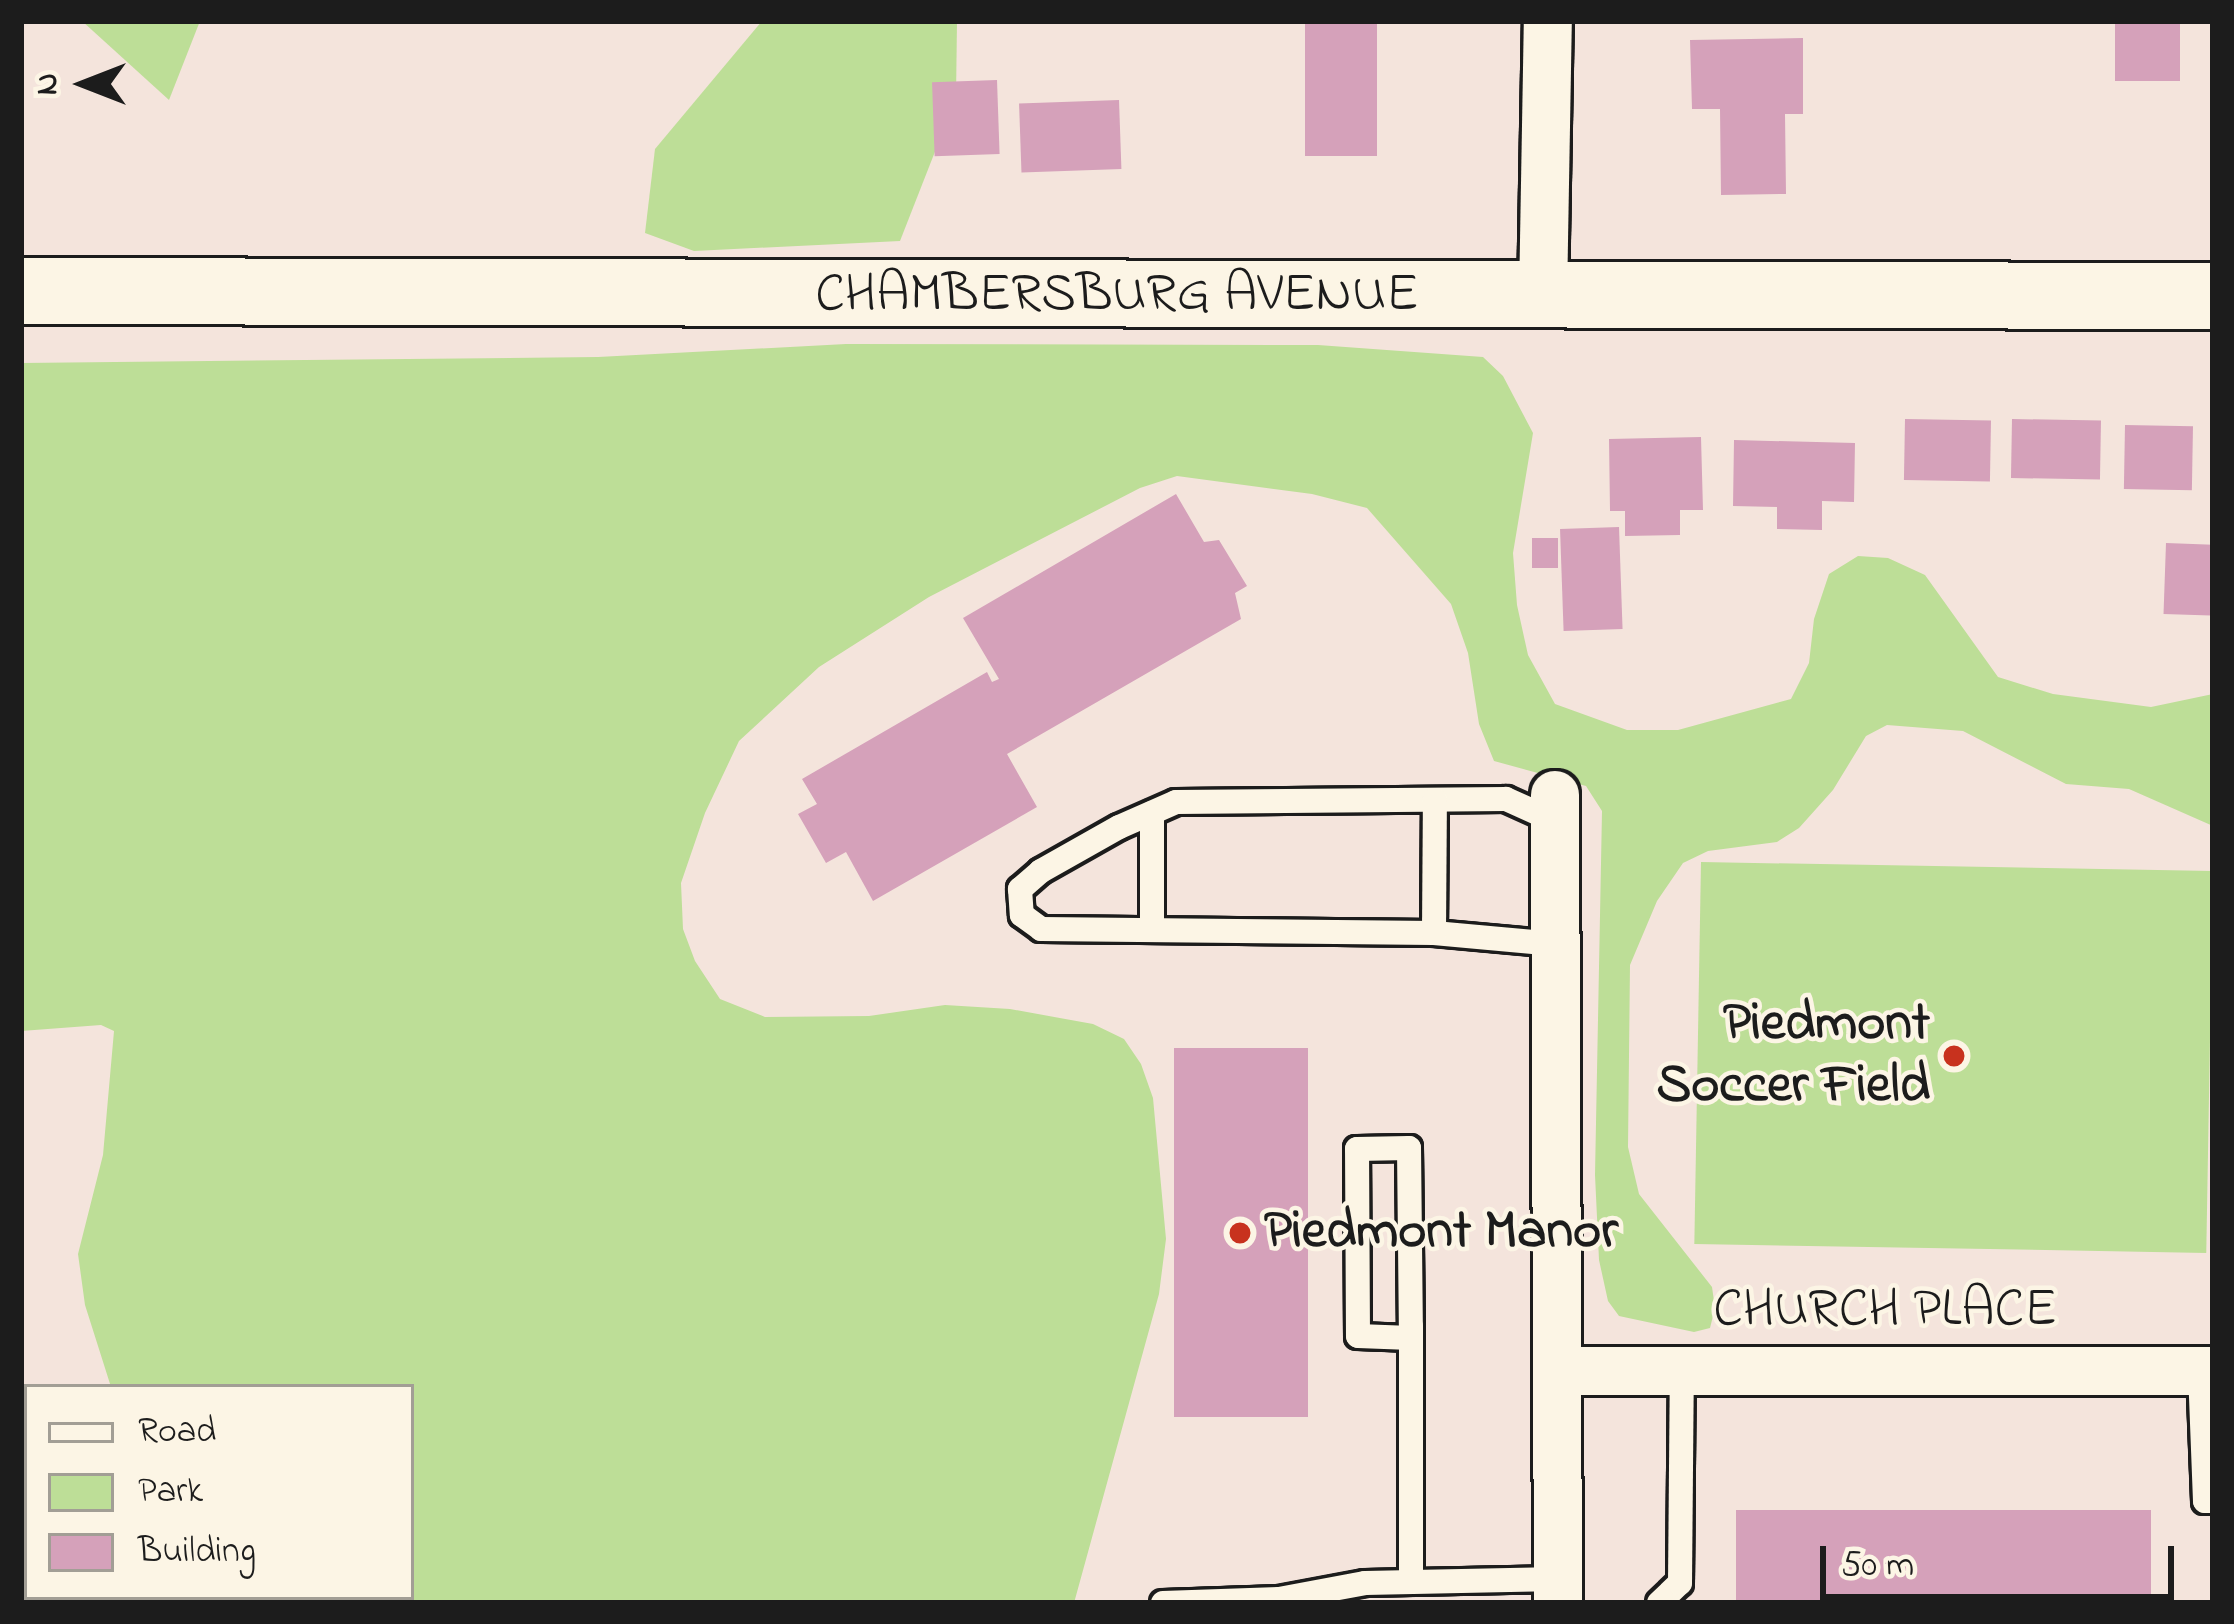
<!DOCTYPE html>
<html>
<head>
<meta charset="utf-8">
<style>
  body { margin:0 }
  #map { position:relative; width:2234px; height:1624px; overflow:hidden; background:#f4e4dc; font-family:"Indie Flower",sans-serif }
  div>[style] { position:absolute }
  .green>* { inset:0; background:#bdde97; transform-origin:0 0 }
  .building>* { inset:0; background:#d5a1ba; transform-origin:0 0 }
  .roads { filter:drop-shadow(3px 0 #1c1c1c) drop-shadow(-3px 0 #1c1c1c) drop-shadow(0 3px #1c1c1c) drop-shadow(0 -3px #1c1c1c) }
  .lane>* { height:24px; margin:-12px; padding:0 12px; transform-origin:12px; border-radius:12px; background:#fcf5e5 }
  .street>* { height:48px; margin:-24px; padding:0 24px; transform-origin:24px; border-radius:24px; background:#fcf5e5 }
  .secondary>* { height:66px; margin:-33px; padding:0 33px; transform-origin:33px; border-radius:33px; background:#fcf5e5 }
  .dots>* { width:33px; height:33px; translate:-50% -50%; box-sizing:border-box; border:6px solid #fcf5e5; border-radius:50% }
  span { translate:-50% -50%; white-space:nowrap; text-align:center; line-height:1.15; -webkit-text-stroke:9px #fcf5e5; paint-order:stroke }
  .street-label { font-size:54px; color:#1c1c1c }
  .poi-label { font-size:54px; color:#1c1c1c; font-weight:700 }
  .right { translate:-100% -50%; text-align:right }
  .left { translate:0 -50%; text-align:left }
  .frame { position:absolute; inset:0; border:24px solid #1c1c1c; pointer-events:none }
  .legend { position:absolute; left:24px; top:1384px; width:390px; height:216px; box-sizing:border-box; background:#fcf5e5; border:3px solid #a29e95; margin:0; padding:15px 21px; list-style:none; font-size:36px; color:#1c1c1c }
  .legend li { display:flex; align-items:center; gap:24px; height:60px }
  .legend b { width:60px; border:3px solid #a29e95 }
  .north { position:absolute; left:24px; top:24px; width:120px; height:120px; -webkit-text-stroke:9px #fcf5e5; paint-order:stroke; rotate:270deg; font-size:33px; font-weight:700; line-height:48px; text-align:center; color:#1c1c1c }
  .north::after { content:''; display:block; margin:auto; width:42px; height:54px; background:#1c1c1c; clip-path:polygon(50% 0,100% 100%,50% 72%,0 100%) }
  .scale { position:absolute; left:1820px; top:1546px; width:354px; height:54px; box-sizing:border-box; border:6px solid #1c1c1c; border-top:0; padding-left:15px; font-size:36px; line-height:42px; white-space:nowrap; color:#1c1c1c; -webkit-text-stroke:9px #fcf5e5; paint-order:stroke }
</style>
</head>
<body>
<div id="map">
  <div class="green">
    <i style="clip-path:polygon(82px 21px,200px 21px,169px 100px)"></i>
    <i style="clip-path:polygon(762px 21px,957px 21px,956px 98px,900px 241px,694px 251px,645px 233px,655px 149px)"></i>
    <i style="clip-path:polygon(846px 344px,1318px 345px,1483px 357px,1503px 376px,1533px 433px,1513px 553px,1517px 605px,1528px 655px,1555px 704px,1627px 730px,1678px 730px,1791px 699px,1809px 663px,1814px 619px,1829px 574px,1858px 556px,1888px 558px,1925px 575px,1998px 677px,2053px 694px,2151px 707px,2213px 694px,2213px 826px,2129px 789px,2066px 784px,1963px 731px,1887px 725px,1866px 736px,1833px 790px,1799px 828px,1777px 842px,1708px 851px,1683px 863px,1657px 901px,1630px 965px,1628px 1147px,1639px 1194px,1712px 1287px,1715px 1308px,1710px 1328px,1694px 1332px,1619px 1316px,1608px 1301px,1599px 1260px,1595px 1175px,1602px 811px,1586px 786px,1494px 761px,1479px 724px,1468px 653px,1451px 604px,1367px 508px,1312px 494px,1177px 476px,1140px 488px,929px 597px,819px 667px,739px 741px,705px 813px,681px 883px,683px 929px,695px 961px,720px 999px,765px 1017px,869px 1016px,945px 1005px,1010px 1009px,1093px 1024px,1124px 1039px,1141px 1064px,1153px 1098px,1166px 1239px,1159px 1294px,1074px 1603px,223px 1603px,218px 1597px,411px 1597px,411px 1387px,111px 1387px,85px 1305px,78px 1254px,103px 1155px,114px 1031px,101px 1025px,21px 1031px,21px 363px,598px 357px)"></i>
    <i style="left:1701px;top:862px;width:512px;height:382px;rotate:1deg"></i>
  </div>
  <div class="building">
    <i style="left:1305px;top:21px;width:72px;height:135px"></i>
    <i style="left:2115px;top:21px;width:65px;height:60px"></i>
    <i style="clip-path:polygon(1803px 38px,1803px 114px,1785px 114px,1786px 194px,1721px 195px,1720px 109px,1692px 109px,1690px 40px)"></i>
    <i style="left:997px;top:80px;width:74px;height:65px;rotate:88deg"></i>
    <i style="left:1119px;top:100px;width:69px;height:100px;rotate:88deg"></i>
    <i style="left:1905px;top:419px;width:86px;height:61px;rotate:1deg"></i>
    <i style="left:2012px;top:419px;width:89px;height:59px;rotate:1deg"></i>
    <i style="left:2125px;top:425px;width:68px;height:64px;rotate:1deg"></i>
    <i style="clip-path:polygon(1701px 437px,1703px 510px,1680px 510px,1680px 535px,1625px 536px,1625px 511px,1610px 511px,1609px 439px)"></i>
    <i style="clip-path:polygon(1734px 440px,1855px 443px,1854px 502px,1822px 501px,1822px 530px,1777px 529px,1777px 507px,1733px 506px)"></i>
    <i style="clip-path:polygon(1176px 494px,1204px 542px,1219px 540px,1247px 586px,1235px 593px,1241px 619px,1007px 754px,1037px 807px,873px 901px,846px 852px,826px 863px,798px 814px,817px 804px,802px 779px,987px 672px,992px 682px,999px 679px,963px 618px)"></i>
    <i style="left:1619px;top:527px;width:102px;height:59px;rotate:88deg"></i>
    <i style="left:1558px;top:538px;width:30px;height:26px;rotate:90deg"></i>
    <i style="left:2166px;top:543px;width:47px;height:71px;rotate:2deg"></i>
    <i style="left:1174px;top:1048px;width:134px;height:369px"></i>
    <i style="left:1736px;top:1510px;width:415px;height:93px"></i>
  </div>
  <div class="roads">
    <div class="lane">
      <i style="left:1152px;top:813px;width:116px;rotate:90deg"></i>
      <i style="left:1555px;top:821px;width:54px;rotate:-155.8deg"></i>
      <i style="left:1506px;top:799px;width:330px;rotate:179.5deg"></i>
      <i style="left:1176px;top:802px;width:62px;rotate:156.3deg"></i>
      <i style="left:1119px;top:827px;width:90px;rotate:150.6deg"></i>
      <i style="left:1041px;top:871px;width:28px;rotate:139deg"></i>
      <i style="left:1020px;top:889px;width:26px;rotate:86deg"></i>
      <i style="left:1022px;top:915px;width:24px;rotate:36deg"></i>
      <i style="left:1041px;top:929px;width:393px;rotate:0.6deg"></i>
      <i style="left:1434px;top:933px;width:121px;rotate:5.2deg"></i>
      <i style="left:1434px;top:933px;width:133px;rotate:-89.6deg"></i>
      <i style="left:1411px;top:1338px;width:53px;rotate:-177.8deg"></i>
      <i style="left:1358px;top:1336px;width:187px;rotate:-90.3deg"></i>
      <i style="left:1357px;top:1149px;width:52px;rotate:-1.1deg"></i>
      <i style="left:1409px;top:1148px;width:178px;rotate:89.4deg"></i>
      <i style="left:1411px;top:1326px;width:254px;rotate:90deg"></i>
      <i style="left:2200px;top:1371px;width:130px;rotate:87.8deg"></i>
      <i style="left:2205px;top:1501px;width:8px"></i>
      <i style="left:1163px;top:1603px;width:116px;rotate:-2deg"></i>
      <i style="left:1279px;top:1599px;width:87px;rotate:-10.5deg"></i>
      <i style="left:1365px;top:1583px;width:193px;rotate:-1.2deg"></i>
      <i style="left:1659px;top:1603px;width:29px;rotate:-44deg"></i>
      <i style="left:1680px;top:1583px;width:212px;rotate:-89.5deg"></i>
    </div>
    <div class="street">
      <i style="left:1543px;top:298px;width:277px;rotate:-89deg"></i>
      <i style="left:1555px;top:795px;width:808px;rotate:89.79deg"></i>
      <i style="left:1558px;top:1371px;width:655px"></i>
    </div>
    <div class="secondary">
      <i style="left:21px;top:291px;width:2192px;rotate:0.13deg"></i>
    </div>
  </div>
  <div class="dots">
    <i style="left:1954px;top:1056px;background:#c8321e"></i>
    <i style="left:1240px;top:1233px;background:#c8321e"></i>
  </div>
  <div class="street-label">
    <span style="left:1117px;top:296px">CHAMBERSBURG AVENUE</span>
    <span style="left:1885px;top:1311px">CHURCH PLACE</span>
  </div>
  <div class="poi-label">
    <span class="right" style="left:1930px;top:1056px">Piedmont<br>Soccer Field</span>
    <span class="left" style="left:1264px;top:1233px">Piedmont Manor</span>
  </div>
  <div class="frame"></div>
  <ul class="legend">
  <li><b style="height:15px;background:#fcf5e5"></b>Road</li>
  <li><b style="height:33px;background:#bdde97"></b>Park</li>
  <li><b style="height:33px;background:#d5a1ba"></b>Building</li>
  </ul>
  <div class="north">N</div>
  <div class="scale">50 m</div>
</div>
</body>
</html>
